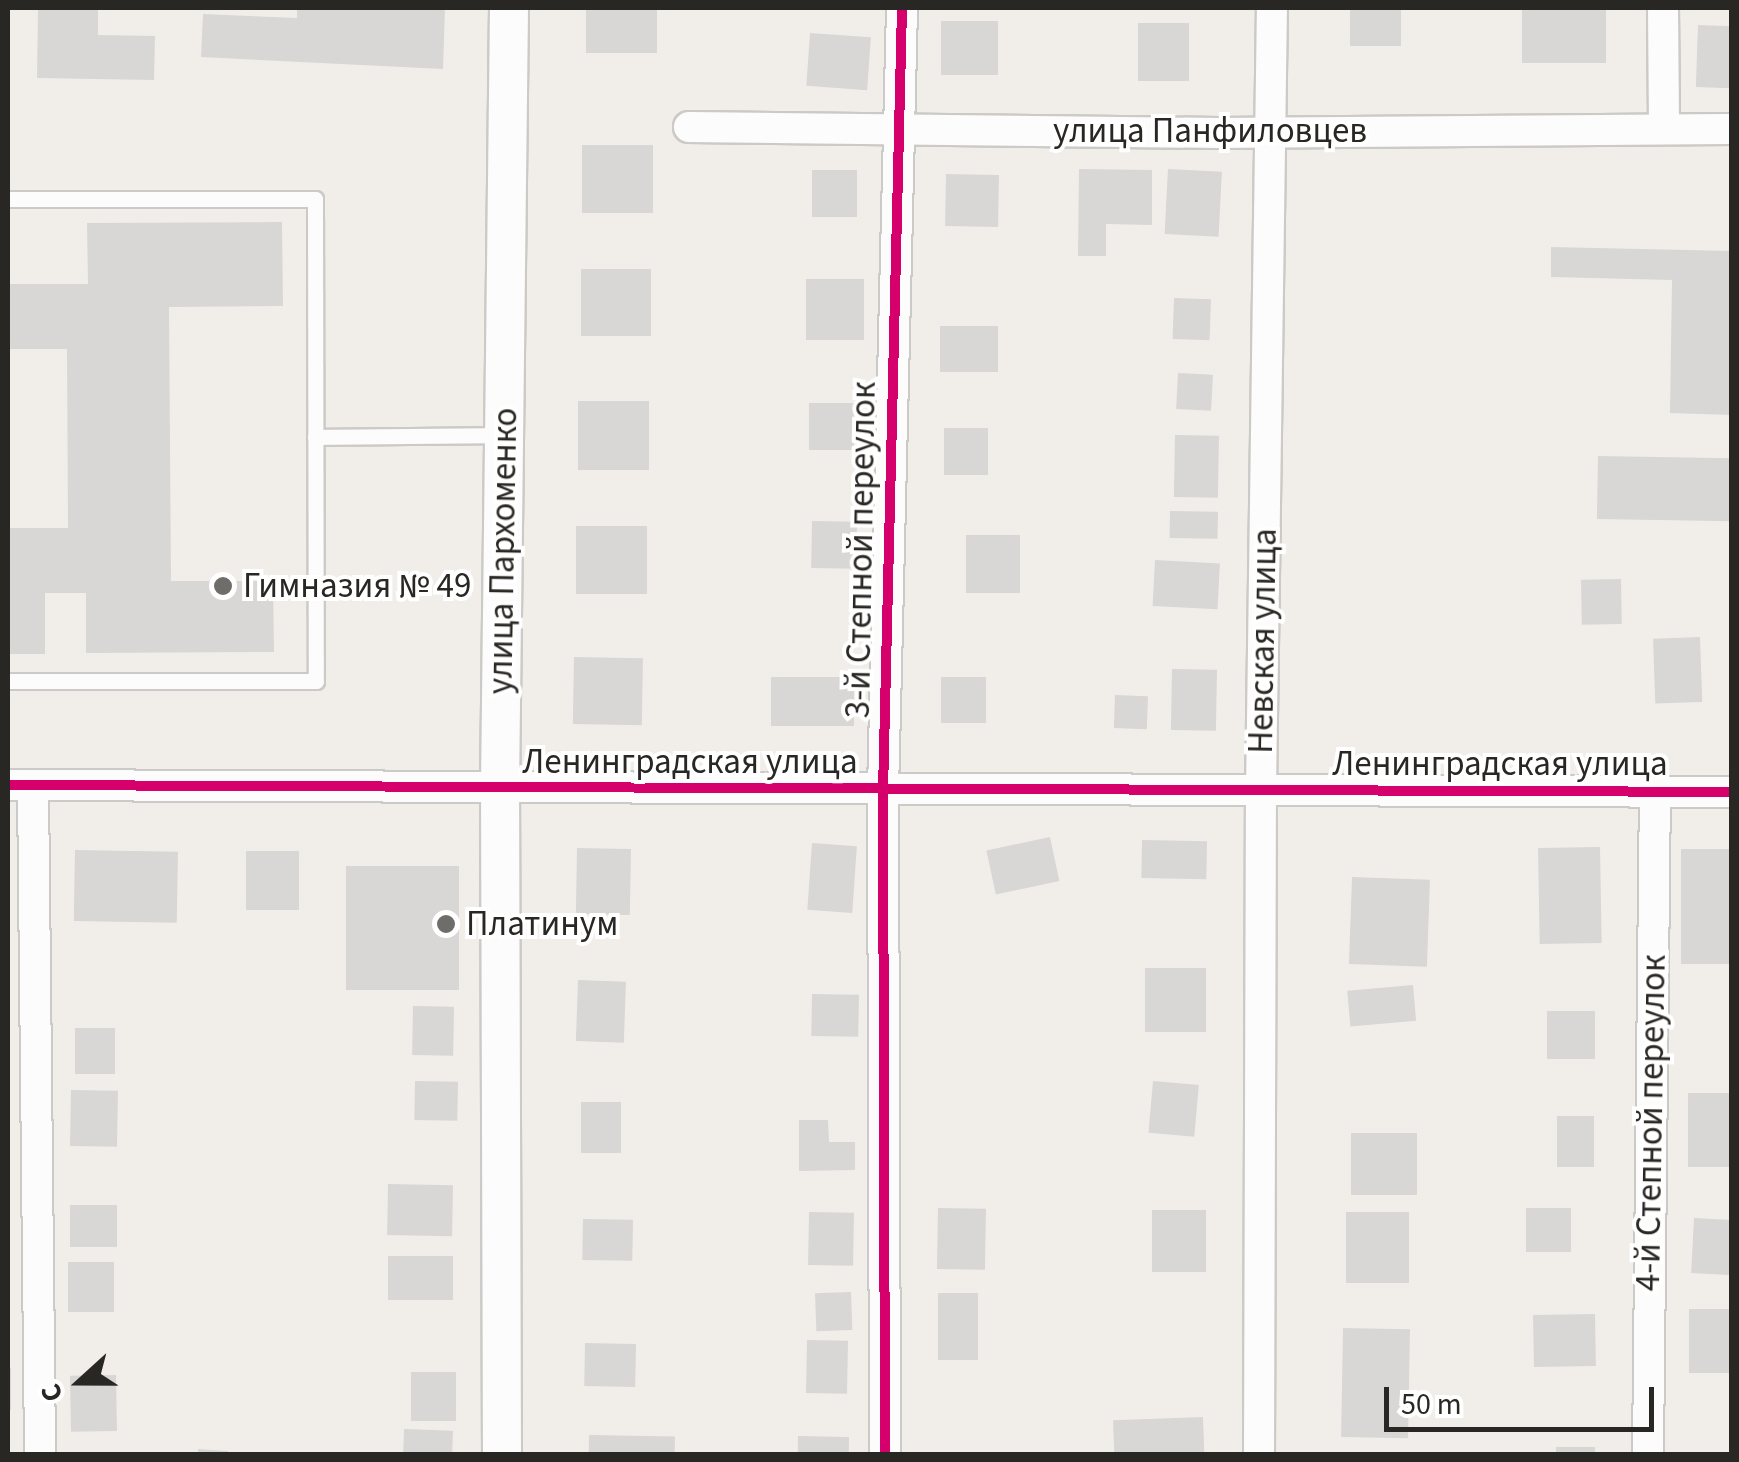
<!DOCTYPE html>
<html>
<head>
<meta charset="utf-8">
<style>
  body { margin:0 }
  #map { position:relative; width:1739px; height:1462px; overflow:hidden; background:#f1eeea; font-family:"Source Sans 3",sans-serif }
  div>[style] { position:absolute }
  .building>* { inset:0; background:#d9d6d6; transform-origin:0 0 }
  .roads { filter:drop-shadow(2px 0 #cccac6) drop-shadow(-2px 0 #cccac6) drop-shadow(0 2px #cccac6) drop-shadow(0 -2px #cccac6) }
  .service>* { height:15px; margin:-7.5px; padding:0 7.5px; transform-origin:7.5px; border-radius:7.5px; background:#fdfcfc }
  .minor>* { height:30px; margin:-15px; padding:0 15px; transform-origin:15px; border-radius:15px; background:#fdfcfc }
  .tertiary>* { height:38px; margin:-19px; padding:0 19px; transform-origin:19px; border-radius:19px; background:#fdfcfc }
  .cycleway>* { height:10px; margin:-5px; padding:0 5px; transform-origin:5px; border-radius:5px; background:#d6006c }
  .dots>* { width:28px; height:28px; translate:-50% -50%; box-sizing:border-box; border:5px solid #fff; border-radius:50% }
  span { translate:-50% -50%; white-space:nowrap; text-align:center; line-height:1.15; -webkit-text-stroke:8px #fff; paint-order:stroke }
  .street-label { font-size:35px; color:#292724 }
  .poi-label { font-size:35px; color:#292724 }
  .left { translate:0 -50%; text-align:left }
  .frame { position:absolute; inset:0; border:10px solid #292724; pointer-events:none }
  .north { position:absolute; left:30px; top:1332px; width:100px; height:100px; -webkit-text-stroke:8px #fff; paint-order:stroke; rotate:249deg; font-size:28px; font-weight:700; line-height:40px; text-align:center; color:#292724 }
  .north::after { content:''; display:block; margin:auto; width:35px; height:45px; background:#292724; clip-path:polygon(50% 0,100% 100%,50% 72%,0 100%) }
  .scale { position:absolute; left:1384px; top:1387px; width:270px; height:45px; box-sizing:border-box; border:5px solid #292724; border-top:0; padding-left:12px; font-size:30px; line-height:35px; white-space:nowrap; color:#292724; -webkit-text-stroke:8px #fff; paint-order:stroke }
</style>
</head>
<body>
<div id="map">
  <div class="building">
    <i style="clip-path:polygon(38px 8px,98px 8px,98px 35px,155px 36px,154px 80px,37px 78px)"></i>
    <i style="clip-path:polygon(297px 8px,445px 8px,443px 69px,201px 57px,203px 14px,297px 18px)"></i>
    <i style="left:586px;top:8px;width:71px;height:45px"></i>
    <i style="left:1350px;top:8px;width:51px;height:38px"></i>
    <i style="left:1522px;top:8px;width:84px;height:55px"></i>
    <i style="left:941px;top:21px;width:57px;height:54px"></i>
    <i style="left:1138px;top:23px;width:51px;height:58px"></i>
    <i style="left:1698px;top:25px;width:34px;height:62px;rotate:2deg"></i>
    <i style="left:810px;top:33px;width:61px;height:53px;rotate:4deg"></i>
    <i style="left:582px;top:145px;width:71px;height:68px"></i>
    <i style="clip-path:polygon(1079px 169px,1152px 170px,1152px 225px,1106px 224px,1106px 256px,1078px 256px)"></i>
    <i style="left:1168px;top:169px;width:54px;height:65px;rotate:3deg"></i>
    <i style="left:812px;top:170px;width:45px;height:47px"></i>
    <i style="left:946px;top:174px;width:53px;height:52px;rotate:1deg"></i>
    <i style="clip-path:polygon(282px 222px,283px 306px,169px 307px,171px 581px,273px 581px,274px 652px,86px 653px,86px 593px,45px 593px,45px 654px,8px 654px,8px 528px,68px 528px,67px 349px,8px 349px,8px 284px,88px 284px,87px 223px)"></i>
    <i style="clip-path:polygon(1551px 247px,1732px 251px,1732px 415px,1670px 413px,1672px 280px,1551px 277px)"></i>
    <i style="left:581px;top:269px;width:70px;height:67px"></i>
    <i style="left:806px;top:279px;width:58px;height:61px"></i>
    <i style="left:1174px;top:298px;width:37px;height:41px;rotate:2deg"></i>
    <i style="left:940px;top:326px;width:58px;height:46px"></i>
    <i style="left:1178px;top:373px;width:35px;height:36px;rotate:3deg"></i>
    <i style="left:649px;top:401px;width:69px;height:71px;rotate:90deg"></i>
    <i style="left:809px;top:403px;width:45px;height:47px"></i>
    <i style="left:944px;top:428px;width:44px;height:47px"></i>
    <i style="left:1175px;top:435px;width:44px;height:62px;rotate:1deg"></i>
    <i style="left:1598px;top:456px;width:134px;height:63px;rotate:1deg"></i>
    <i style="left:1170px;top:511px;width:48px;height:27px;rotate:1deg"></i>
    <i style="left:812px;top:521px;width:45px;height:47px;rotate:1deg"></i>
    <i style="left:576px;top:526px;width:71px;height:68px"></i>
    <i style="left:966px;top:535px;width:54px;height:58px"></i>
    <i style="left:1155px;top:560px;width:65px;height:46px;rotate:3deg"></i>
    <i style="left:1621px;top:579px;width:45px;height:40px;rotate:89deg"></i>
    <i style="left:1700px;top:637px;width:65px;height:47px;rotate:88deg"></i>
    <i style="left:574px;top:657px;width:69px;height:67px;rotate:1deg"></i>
    <i style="left:1172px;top:669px;width:45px;height:61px;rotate:1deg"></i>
    <i style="left:771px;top:677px;width:83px;height:49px"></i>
    <i style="left:941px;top:677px;width:45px;height:46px"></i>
    <i style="left:1115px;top:695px;width:33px;height:33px;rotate:2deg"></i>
    <i style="left:1050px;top:837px;width:45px;height:65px;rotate:78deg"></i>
    <i style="left:1142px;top:840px;width:65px;height:38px;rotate:1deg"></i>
    <i style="left:812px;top:843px;width:45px;height:67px;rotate:4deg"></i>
    <i style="left:1600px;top:847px;width:96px;height:62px;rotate:89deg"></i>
    <i style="left:577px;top:848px;width:54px;height:66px;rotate:1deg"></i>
    <i style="left:1732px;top:849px;width:115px;height:51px;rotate:90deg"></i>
    <i style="left:75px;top:850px;width:103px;height:71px;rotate:1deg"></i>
    <i style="left:246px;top:851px;width:53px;height:59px"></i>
    <i style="left:346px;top:866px;width:113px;height:124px"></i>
    <i style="left:1352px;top:877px;width:78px;height:87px;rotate:2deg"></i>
    <i style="left:1145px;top:968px;width:61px;height:64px"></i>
    <i style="left:578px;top:980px;width:48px;height:61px;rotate:2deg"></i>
    <i style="left:1413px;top:985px;width:36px;height:66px;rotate:85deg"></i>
    <i style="left:812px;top:994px;width:47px;height:42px;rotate:1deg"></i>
    <i style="left:413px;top:1006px;width:41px;height:49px;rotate:1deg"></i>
    <i style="left:1547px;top:1011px;width:48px;height:48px"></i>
    <i style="left:115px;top:1028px;width:46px;height:40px;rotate:90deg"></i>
    <i style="left:415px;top:1081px;width:43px;height:39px;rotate:1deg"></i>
    <i style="left:1153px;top:1081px;width:46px;height:52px;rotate:5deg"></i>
    <i style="left:71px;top:1090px;width:47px;height:56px;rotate:1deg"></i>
    <i style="left:1732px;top:1093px;width:74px;height:44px;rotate:90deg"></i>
    <i style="left:581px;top:1102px;width:40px;height:51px"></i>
    <i style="left:1557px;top:1116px;width:37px;height:51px"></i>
    <i style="clip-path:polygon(799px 1120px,828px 1120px,829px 1142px,855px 1142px,855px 1170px,799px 1171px)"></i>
    <i style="left:1351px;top:1133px;width:66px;height:62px"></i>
    <i style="left:388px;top:1184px;width:65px;height:51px;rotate:1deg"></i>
    <i style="left:70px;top:1205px;width:47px;height:42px"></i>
    <i style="left:938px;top:1208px;width:48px;height:61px;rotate:1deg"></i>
    <i style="left:1526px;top:1208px;width:45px;height:44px"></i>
    <i style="left:1152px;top:1210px;width:54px;height:62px"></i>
    <i style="left:809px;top:1212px;width:45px;height:53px;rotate:1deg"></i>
    <i style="left:1346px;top:1212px;width:63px;height:71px"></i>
    <i style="left:1694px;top:1218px;width:38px;height:55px;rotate:3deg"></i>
    <i style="left:583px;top:1219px;width:50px;height:41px;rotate:1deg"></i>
    <i style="left:453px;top:1256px;width:44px;height:65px;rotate:90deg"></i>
    <i style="left:68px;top:1262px;width:46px;height:50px"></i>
    <i style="left:851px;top:1292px;width:38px;height:36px;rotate:88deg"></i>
    <i style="left:938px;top:1293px;width:40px;height:67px"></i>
    <i style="left:1689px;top:1309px;width:43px;height:64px"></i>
    <i style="left:1595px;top:1314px;width:52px;height:62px;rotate:89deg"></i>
    <i style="left:1343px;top:1328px;width:67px;height:109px;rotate:1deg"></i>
    <i style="left:807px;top:1340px;width:41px;height:53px;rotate:1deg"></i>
    <i style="left:585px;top:1343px;width:51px;height:43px;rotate:1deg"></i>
    <i style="left:8px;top:1368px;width:3px;height:42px"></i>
    <i style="left:411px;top:1372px;width:45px;height:49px"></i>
    <i style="left:116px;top:1375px;width:56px;height:46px;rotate:89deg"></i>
    <i style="left:1203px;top:1417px;width:37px;height:90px;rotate:88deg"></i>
    <i style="left:404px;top:1429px;width:49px;height:25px;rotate:2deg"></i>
    <i style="left:589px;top:1435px;width:86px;height:19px;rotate:1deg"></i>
    <i style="left:798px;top:1436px;width:51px;height:18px;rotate:1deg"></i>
    <i style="left:1556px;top:1447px;width:39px;height:7px"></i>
    <i style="clip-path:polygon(198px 1449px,228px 1451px,228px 1454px,198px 1454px)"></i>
  </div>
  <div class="roads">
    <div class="service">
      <i style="left:8px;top:199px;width:307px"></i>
      <i style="left:315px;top:199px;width:482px;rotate:89.9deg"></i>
      <i style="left:316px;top:681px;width:308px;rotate:180deg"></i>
      <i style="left:315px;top:437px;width:189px;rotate:-0.6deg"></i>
    </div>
    <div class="minor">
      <i style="left:1663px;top:8px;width:121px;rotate:89.5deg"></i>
      <i style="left:689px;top:127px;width:529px;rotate:0.65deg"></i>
      <i style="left:1218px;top:133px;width:514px;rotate:-0.45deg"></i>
      <i style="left:8px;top:785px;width:1724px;rotate:0.23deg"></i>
      <i style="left:33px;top:785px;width:669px;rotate:89.4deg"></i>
      <i style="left:885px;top:1454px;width:663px;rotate:-90.17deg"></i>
      <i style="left:883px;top:791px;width:783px;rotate:-88.61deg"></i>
      <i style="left:1259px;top:1454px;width:663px;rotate:-89.83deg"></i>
      <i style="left:1261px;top:791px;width:783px;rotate:-89.2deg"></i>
      <i style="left:1648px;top:1454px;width:663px;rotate:-89.4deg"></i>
    </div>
    <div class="tertiary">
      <i style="left:502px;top:1454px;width:665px;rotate:-90.17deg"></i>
      <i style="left:500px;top:789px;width:781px;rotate:-89.34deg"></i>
    </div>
  </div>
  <div class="cycleway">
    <i style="left:8px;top:785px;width:1724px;rotate:0.23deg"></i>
    <i style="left:885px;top:1454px;width:663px;rotate:-90.17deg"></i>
    <i style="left:883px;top:791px;width:783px;rotate:-88.61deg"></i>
  </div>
  <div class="dots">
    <i style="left:223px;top:586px;background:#6f6d69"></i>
    <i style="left:446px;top:924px;background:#6f6d69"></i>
  </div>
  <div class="street-label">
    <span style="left:1210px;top:131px">улица Панфиловцев</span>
    <span style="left:861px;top:550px;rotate:-89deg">3-й Степной переулок</span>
    <span style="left:503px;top:551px;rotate:-89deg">улица Пархоменко</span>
    <span style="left:1263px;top:641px;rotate:-89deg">Невская улица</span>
    <span style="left:690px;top:762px">Ленинградская улица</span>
    <span style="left:1500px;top:764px">Ленинградская улица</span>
    <span style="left:1651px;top:1123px;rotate:-89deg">4-й Степной переулок</span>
  </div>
  <div class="poi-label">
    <span class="left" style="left:243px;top:586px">Гимназия № 49</span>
    <span class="left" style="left:466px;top:924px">Платинум</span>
  </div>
  <div class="frame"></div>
  <div class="north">С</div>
  <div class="scale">50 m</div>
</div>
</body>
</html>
